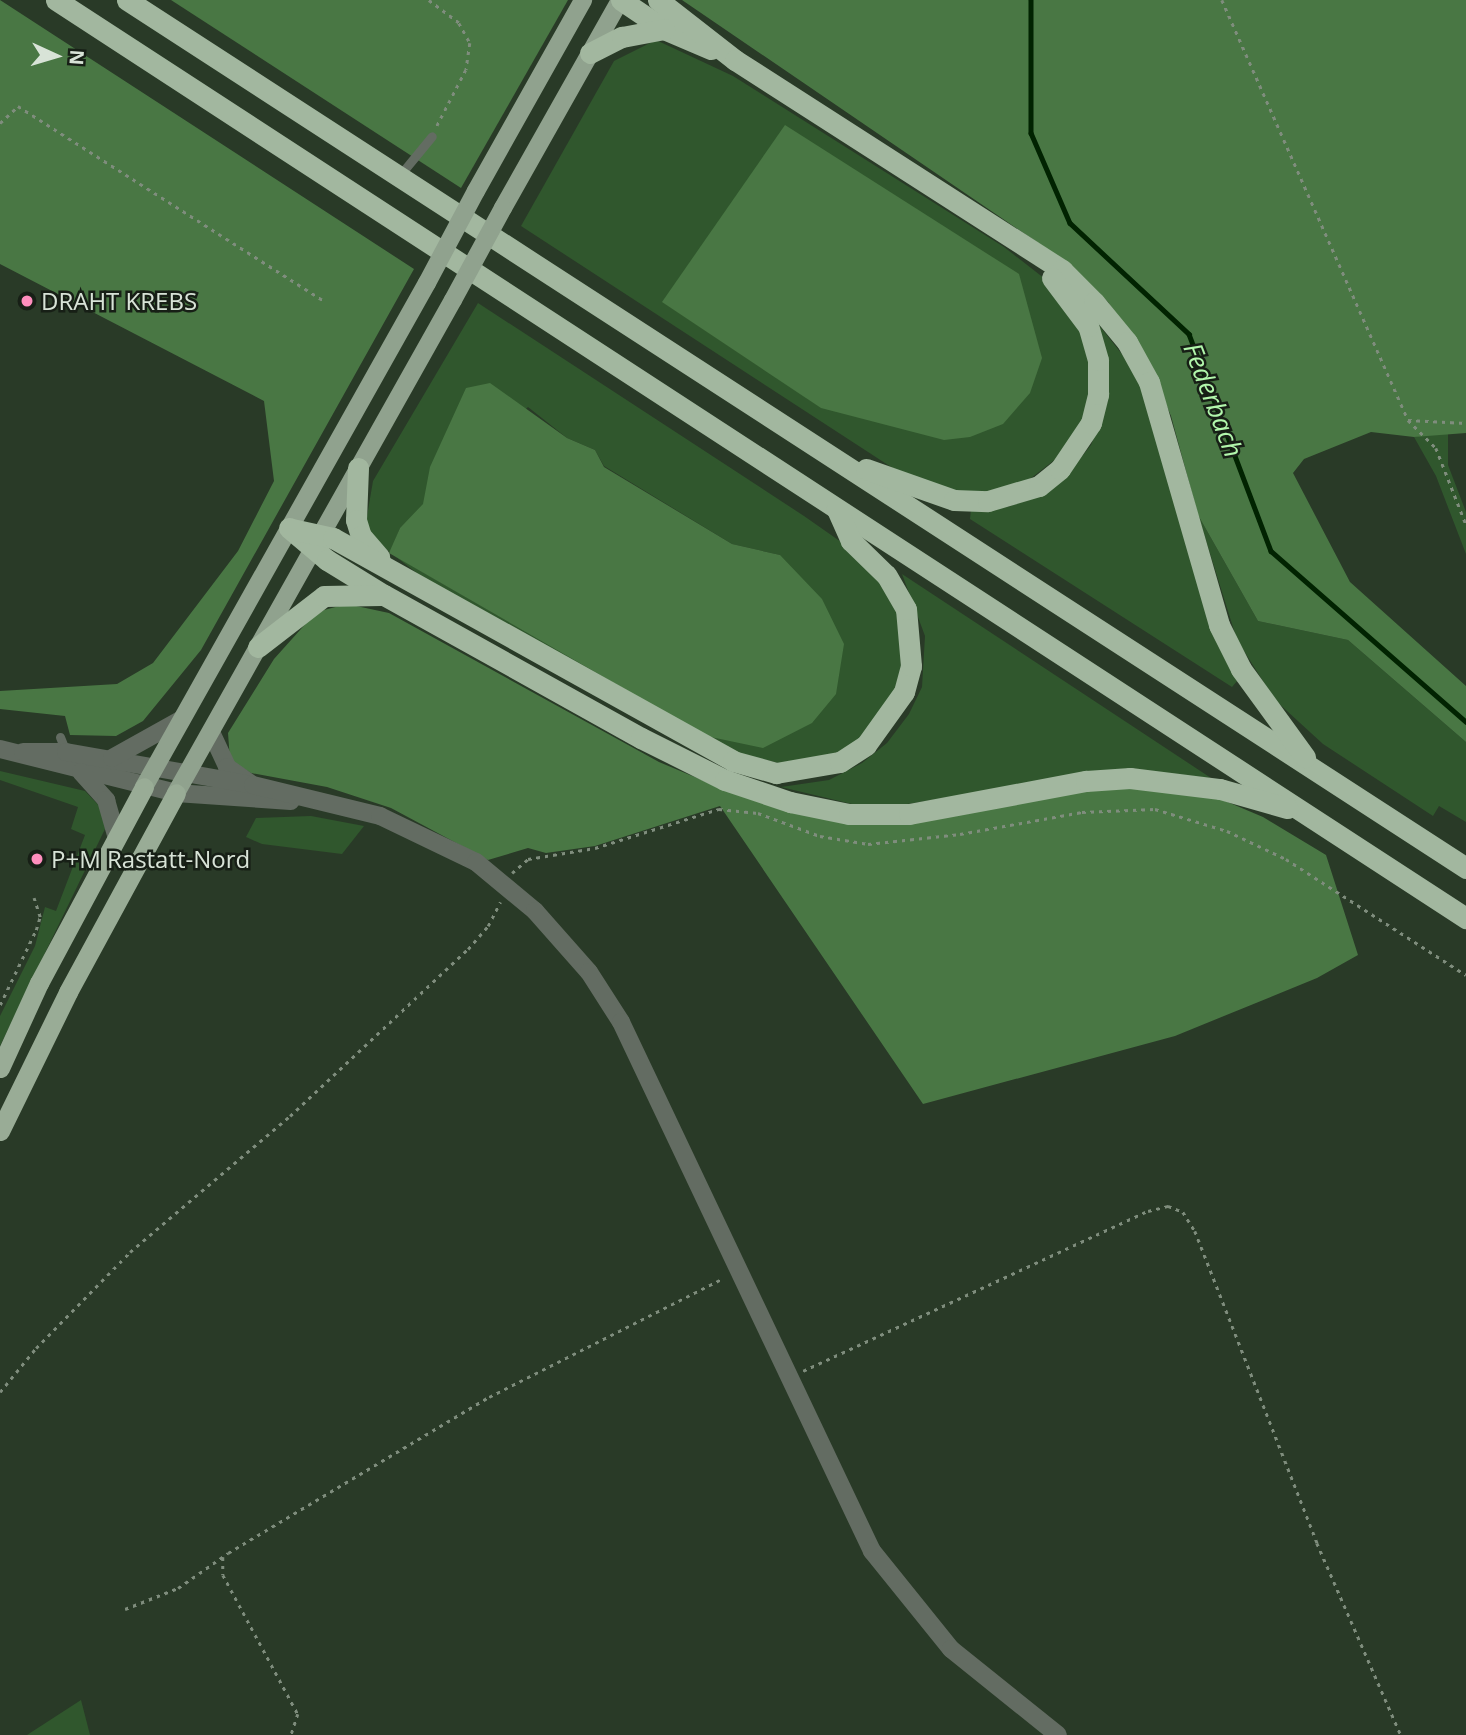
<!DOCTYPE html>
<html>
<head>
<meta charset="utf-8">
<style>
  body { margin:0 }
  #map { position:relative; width:1466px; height:1735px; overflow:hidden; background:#293a27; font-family:"Open Sans",sans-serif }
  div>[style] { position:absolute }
  .green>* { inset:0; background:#30572d }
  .forest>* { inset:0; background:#497744 }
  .stream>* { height:4.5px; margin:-2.25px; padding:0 2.25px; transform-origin:2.25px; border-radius:2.25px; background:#012301 }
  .path>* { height:2.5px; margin-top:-1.25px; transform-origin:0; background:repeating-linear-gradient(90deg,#7f8d7d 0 3.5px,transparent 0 8.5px) }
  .service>* { height:9px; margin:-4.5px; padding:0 4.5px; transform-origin:4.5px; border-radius:4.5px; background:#636c62 }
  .tertiary>* { height:18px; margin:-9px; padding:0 9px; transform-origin:9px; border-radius:9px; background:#636c62 }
  .primary>* { height:18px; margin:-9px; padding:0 9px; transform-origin:9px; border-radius:9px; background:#90a28e }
  .trunk>* { height:19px; margin:-9.5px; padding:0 9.5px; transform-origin:9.5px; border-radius:9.5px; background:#99ac96 }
  .motorway>* { height:21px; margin:-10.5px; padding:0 10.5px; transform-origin:10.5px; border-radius:10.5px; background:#a2b79f }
  .primary-bridge>* { height:18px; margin:-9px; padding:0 9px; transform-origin:9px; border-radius:9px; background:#90a28e }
  .dots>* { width:19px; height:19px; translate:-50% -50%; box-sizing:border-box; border:4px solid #171f16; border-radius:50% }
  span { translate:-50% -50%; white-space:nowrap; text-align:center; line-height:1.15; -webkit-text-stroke:5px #171f16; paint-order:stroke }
  .poi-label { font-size:24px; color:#d8e3d7 }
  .left { translate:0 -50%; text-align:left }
  .water-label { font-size:26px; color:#b2f7ac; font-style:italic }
  .north { position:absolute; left:21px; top:21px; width:70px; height:70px; -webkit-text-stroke:5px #171f16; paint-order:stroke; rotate:94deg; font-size:19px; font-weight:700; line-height:28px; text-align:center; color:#d8e3d7 }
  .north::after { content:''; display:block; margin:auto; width:24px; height:32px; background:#d8e3d7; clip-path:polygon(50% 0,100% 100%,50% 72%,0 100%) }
</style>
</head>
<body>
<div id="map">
  <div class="green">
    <i style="clip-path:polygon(656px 40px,733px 76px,1004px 247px,1049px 282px,1079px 320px,1091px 362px,1088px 411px,1061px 455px,1026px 482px,987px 493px,945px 491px,908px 478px,521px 226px,614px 61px)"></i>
    <i style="clip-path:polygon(evenodd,478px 303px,804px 516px,854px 551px,886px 586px,900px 615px,901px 681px,876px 723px,848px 749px,791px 766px,728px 751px,422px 577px,373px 539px,366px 522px,373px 481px,478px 303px,528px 407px,567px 438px,595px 450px,604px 466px,732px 544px,780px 555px,706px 736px,390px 553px,400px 528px,528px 407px)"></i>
    <i style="clip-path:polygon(1091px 315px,1136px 372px,1238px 680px,1232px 687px,970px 519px,971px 509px,1008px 507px,1042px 493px,1071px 470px,1091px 445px,1108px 401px,1108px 372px)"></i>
    <i style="clip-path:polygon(1448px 431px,1448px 465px,1466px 512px,1466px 554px,1436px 476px,1414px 437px)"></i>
    <i style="clip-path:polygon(1198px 515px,1258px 621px,1348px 640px,1466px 742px,1466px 822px,1439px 806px,1433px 816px,1323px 744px,1275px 700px,1237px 640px)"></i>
    <i style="clip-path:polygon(902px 574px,1211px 778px,1129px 769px,901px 805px,856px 805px,781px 787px,829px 780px,862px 763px,887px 743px,909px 714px,922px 687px,925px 636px)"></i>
    <i style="clip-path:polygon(0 771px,85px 791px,105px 812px,105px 829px,0 1046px,0 1016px,35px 946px,45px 907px,56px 911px,85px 835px,71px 829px,78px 807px,0 780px)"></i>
    <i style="clip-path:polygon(311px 816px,364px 826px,342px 854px,262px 844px,246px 837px,256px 818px)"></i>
    <i style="clip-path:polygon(81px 1700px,90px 1735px,27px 1735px)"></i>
  </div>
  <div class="forest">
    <i style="clip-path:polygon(0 0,414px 269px,201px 650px,143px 721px,116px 736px,70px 735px,65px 716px,0 709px,0 691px,117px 684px,153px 663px,238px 551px,274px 481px,264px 401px,0 264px)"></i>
    <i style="clip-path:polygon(171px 0,568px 0,461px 188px)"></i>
    <i style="clip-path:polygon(682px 0,1466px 0,1466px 433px,1414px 437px,1371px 432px,1304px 459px,1293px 473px,1350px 582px,1466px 686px,1466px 742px,1348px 640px,1258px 621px,1198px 515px,1171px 416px,1148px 362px,1108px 302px,1069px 264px)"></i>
    <i style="clip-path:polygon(785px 125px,1019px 274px,1042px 358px,1030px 393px,1003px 424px,970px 437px,944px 440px,821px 408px,662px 302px)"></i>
    <i style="clip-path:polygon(490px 383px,567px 438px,595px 450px,604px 467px,732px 544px,780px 555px,822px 599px,844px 644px,836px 694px,812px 723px,763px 748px,706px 736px,389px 553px,400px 528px,423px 504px,430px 467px,466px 388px)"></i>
    <i style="clip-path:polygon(347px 604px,389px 613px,659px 762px,728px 791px,842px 822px,1059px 792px,1157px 787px,1211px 795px,1263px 817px,1326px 855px,1358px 955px,1317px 978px,1175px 1036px,923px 1104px,720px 806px,595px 846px,546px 853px,528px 848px,488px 860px,391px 808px,327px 787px,251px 773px,230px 760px,228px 733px,274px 659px,309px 620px,324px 610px)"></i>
  </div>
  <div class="stream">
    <i style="left:1031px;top:0;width:133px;rotate:90deg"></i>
    <i style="left:1031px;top:133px;width:98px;rotate:66.6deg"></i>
    <i style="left:1070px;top:223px;width:163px;rotate:43deg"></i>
    <i style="left:1189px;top:334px;width:232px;rotate:69.3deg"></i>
    <i style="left:1271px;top:551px;width:259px;rotate:41.2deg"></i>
  </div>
  <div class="path">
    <i style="left:429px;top:0;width:38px;rotate:37deg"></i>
    <i style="left:459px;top:23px;width:23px;rotate:61deg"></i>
    <i style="left:470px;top:43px;width:27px;rotate:98deg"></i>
    <i style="left:466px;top:70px;width:63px;rotate:117.4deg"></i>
    <i style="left:1222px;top:0;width:459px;rotate:66.1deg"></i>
    <i style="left:1408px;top:420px;width:58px;rotate:3deg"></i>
    <i style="left:0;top:123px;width:25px;rotate:-43deg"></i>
    <i style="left:18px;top:106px;width:365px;rotate:32.5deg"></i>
    <i style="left:1408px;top:420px;width:40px;rotate:45deg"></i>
    <i style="left:1436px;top:448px;width:82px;rotate:68.5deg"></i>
    <i style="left:512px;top:873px;width:21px;rotate:-41deg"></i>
    <i style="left:528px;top:859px;width:68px;rotate:-9.3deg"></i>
    <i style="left:595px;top:848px;width:130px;rotate:-17.5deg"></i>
    <i style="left:719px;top:809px;width:39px;rotate:6deg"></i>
    <i style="left:758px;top:813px;width:66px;rotate:20.4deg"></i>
    <i style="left:820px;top:836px;width:49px;rotate:9.5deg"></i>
    <i style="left:868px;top:844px;width:93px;rotate:-6.2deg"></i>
    <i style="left:960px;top:834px;width:124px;rotate:-10.2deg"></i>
    <i style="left:1082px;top:812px;width:73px;rotate:-2.4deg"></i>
    <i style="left:1155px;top:809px;width:75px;rotate:17deg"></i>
    <i style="left:1227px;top:831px;width:65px;rotate:25.4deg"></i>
    <i style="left:1286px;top:859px;width:214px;rotate:32.8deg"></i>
    <i style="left:0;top:1005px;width:83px;rotate:-64.4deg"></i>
    <i style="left:36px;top:930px;width:14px;rotate:-73deg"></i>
    <i style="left:40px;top:917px;width:20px;rotate:-108deg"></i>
    <i style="left:803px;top:1371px;width:380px;rotate:-24.9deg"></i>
    <i style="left:1148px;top:1211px;width:21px;rotate:-14deg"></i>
    <i style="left:1168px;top:1206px;width:16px;rotate:22deg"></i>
    <i style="left:1183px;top:1212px;width:22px;rotate:58deg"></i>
    <i style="left:1195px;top:1231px;width:335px;rotate:68.6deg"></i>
    <i style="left:1317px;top:1543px;width:210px;rotate:66.4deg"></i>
    <i style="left:0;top:1392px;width:57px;rotate:-50.7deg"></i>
    <i style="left:36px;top:1348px;width:134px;rotate:-45.6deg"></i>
    <i style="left:130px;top:1252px;width:210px;rotate:-40.4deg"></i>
    <i style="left:290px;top:1116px;width:244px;rotate:-43.2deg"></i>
    <i style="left:468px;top:949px;width:30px;rotate:-49deg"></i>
    <i style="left:488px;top:926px;width:27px;rotate:-63deg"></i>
    <i style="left:223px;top:1557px;width:18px;rotate:90deg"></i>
    <i style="left:223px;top:1575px;width:158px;rotate:61.7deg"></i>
    <i style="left:298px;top:1714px;width:22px;rotate:108deg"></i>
    <i style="left:125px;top:1609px;width:57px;rotate:-21.6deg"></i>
    <i style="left:178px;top:1588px;width:61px;rotate:-35deg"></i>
    <i style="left:228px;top:1553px;width:304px;rotate:-30.9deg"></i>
    <i style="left:489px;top:1397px;width:263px;rotate:-26.9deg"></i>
  </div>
  <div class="service">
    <i style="left:400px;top:175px;width:50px;rotate:-50.6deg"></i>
    <i style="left:60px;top:737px;width:16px;rotate:68deg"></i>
  </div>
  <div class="tertiary">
    <i style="left:211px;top:732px;width:38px;rotate:65deg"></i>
    <i style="left:227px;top:767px;width:28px;rotate:35deg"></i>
    <i style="left:0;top:749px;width:181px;rotate:14deg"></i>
    <i style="left:176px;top:793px;width:115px;rotate:4deg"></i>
    <i style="left:23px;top:752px;width:43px"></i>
    <i style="left:66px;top:752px;width:190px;rotate:10deg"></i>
    <i style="left:253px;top:785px;width:131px;rotate:13.7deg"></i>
    <i style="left:380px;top:816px;width:106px;rotate:25.6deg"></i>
    <i style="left:476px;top:862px;width:77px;rotate:39.7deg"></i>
    <i style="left:535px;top:911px;width:81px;rotate:48.5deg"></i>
    <i style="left:589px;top:972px;width:59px;rotate:57.4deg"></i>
    <i style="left:621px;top:1022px;width:586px;rotate:64.62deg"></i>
    <i style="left:872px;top:1551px;width:126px;rotate:51.1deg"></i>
    <i style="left:951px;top:1649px;width:137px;rotate:38.8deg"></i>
    <i style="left:112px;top:758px;width:80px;rotate:-29.1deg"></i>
    <i style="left:81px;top:772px;width:38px;rotate:48deg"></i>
    <i style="left:106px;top:800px;width:40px;rotate:74deg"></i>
  </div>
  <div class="primary">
    <i style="left:476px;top:191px;width:219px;rotate:-60.7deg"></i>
    <i style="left:503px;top:208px;width:239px;rotate:-60.6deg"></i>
    <i style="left:144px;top:787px;width:578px;rotate:-60.69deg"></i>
    <i style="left:176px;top:793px;width:565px;rotate:-60.67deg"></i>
  </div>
  <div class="trunk">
    <i style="left:0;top:1068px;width:94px;rotate:-65.4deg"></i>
    <i style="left:39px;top:983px;width:222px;rotate:-61.8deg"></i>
    <i style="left:0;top:1131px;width:155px;rotate:-63.9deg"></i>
    <i style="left:68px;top:992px;width:226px;rotate:-61.5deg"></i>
  </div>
  <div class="motorway">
    <i style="left:56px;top:0;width:1683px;rotate:33.07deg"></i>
    <i style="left:127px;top:0;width:1596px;rotate:32.95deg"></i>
    <i style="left:621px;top:0;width:52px;rotate:34deg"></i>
    <i style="left:664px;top:29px;width:51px;rotate:23.1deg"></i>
    <i style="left:658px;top:0;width:98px;rotate:37.9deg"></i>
    <i style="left:735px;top:60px;width:389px;rotate:32.7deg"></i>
    <i style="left:1062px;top:270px;width:45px;rotate:45deg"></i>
    <i style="left:1094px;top:302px;width:52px;rotate:50.5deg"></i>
    <i style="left:1127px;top:342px;width:46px;rotate:61.2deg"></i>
    <i style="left:1149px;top:382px;width:253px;rotate:73.9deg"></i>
    <i style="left:1219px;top:625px;width:49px;rotate:63.4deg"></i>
    <i style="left:1241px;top:669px;width:109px;rotate:54deg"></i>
    <i style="left:590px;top:53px;width:36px;rotate:-27deg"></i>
    <i style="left:622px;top:37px;width:43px;rotate:-10.8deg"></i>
    <i style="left:358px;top:468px;width:52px;rotate:92.2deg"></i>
    <i style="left:356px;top:520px;width:17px;rotate:73deg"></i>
    <i style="left:361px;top:536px;width:28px;rotate:49deg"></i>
    <i style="left:866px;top:469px;width:93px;rotate:19.4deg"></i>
    <i style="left:954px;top:500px;width:34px;rotate:2deg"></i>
    <i style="left:988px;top:501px;width:53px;rotate:-16.4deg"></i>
    <i style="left:1039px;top:486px;width:27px;rotate:-39deg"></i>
    <i style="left:1060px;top:469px;width:55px;rotate:-56deg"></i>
    <i style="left:1091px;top:423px;width:30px;rotate:-76deg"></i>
    <i style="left:1098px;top:394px;width:34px;rotate:-90deg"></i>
    <i style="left:1098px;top:360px;width:35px;rotate:-106deg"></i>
    <i style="left:1088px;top:326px;width:60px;rotate:-126.9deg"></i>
    <i style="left:289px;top:528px;width:50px;rotate:40.1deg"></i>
    <i style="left:327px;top:560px;width:67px;rotate:31.6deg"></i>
    <i style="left:384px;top:595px;width:294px;rotate:29.1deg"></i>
    <i style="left:641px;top:738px;width:94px;rotate:26.6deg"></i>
    <i style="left:725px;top:780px;width:69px;rotate:18.7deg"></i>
    <i style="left:790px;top:802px;width:60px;rotate:11.5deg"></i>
    <i style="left:849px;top:814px;width:60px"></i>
    <i style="left:909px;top:814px;width:180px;rotate:-10.6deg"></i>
    <i style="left:1086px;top:781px;width:44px;rotate:-3.9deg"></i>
    <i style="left:1130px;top:778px;width:91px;rotate:7deg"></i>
    <i style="left:1220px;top:789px;width:70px;rotate:15.8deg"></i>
    <i style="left:292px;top:529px;width:42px;rotate:12.4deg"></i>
    <i style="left:333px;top:538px;width:458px;rotate:29.1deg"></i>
    <i style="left:733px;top:761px;width:45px;rotate:15.6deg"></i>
    <i style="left:776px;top:773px;width:65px;rotate:-9.8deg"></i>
    <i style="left:840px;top:762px;width:31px;rotate:-33deg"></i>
    <i style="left:866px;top:745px;width:65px;rotate:-54.4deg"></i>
    <i style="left:904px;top:692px;width:27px;rotate:-75deg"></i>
    <i style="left:911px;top:666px;width:57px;rotate:-95deg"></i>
    <i style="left:906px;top:609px;width:39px;rotate:-120deg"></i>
    <i style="left:886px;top:575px;width:49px;rotate:-135.8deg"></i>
    <i style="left:851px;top:541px;width:35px;rotate:-114deg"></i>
    <i style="left:258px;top:647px;width:83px;rotate:-37.7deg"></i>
    <i style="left:324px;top:596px;width:57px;rotate:-1deg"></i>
  </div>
  <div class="primary-bridge">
    <i style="left:427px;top:283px;width:104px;rotate:-62deg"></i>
    <i style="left:453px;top:300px;width:105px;rotate:-61.5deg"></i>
  </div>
  <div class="dots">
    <i style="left:27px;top:301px;background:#fe8ebd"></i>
    <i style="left:37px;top:859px;background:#fe8ebd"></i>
  </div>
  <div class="poi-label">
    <span class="left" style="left:41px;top:301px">DRAHT KREBS</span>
    <span class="left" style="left:51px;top:859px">P+M Rastatt-Nord</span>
  </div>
  <div class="water-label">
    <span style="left:1213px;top:400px;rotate:69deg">Federbach</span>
  </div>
  <div class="north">N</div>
</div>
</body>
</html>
